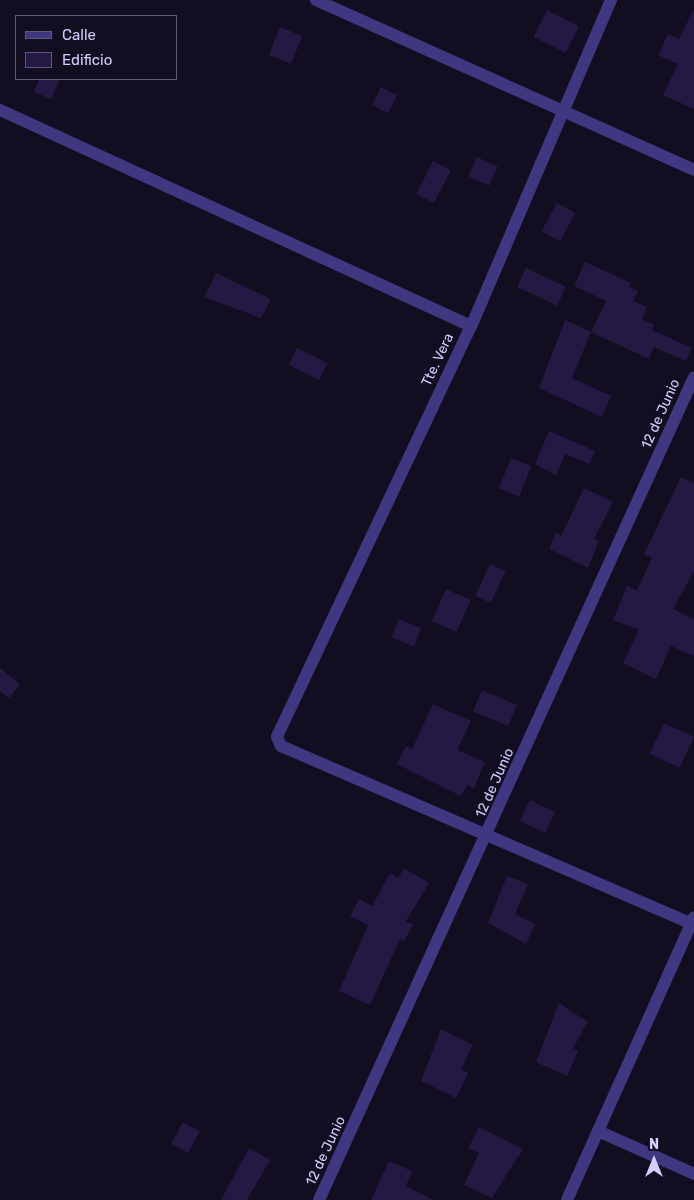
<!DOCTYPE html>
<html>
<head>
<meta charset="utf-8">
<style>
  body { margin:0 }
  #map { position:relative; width:694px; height:1200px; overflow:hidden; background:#120d21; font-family:Rubik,sans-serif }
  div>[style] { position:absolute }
  .building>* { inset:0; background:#241942; transform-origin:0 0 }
  .minor>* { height:12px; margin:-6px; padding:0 6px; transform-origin:6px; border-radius:6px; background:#3f3881 }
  span { translate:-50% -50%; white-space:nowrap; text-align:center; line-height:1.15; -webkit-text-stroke:5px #120d21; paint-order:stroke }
  .street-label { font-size:14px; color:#d6cdff }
  .legend { position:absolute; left:15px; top:15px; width:162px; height:65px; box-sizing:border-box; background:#120d21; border:1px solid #605a7a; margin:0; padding:6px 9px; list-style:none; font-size:15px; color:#d6cdff }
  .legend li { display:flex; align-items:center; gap:10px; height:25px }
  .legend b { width:25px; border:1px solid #605a7a }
  .north { position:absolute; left:629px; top:1135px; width:50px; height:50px; -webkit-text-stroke:4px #120d21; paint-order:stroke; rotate:0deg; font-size:14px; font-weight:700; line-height:20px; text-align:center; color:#d6cdff }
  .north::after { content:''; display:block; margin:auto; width:18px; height:22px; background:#d6cdff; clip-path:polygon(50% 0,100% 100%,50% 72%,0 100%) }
</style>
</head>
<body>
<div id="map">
  <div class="building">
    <i style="clip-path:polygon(694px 9px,694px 109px,663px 95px,678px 64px,658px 55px,668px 34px,679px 39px)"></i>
    <i style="left:547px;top:10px;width:36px;height:30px;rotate:27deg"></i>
    <i style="left:280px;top:27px;width:24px;height:30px;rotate:22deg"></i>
    <i style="clip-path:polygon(39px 79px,60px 79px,51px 99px,34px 92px)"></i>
    <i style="left:381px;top:87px;width:18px;height:20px;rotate:27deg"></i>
    <i style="left:477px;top:157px;width:23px;height:21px;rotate:25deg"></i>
    <i style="left:433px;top:161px;width:20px;height:37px;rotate:27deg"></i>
    <i style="left:557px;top:203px;width:21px;height:32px;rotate:29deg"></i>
    <i style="clip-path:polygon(585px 262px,631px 283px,629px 287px,638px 291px,633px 301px,647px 307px,642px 319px,654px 325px,652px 330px,692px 348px,686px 361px,654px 347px,649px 359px,591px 332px,606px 301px,574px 286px)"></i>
    <i style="left:526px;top:268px;width:44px;height:21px;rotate:25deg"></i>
    <i style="clip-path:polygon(216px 273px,271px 299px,261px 318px,204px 297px)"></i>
    <i style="clip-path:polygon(565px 320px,591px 332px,572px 378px,611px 396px,602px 417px,539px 388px)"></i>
    <i style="left:297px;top:348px;width:34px;height:19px;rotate:26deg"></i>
    <i style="clip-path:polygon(549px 431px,595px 451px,589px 464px,565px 454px,556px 475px,535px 464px)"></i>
    <i style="left:511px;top:458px;width:22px;height:33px;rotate:22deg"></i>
    <i style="clip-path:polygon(681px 477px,694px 483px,694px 571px,673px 609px,694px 619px,694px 656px,671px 646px,656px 679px,623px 663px,639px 630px,613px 620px,627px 586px,637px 590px,652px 558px,644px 554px)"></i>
    <i style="clip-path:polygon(584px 488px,613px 502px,594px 539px,599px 541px,588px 568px,549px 549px,556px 533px,561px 536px)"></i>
    <i style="left:490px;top:564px;width:17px;height:35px;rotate:25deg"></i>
    <i style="left:446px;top:589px;width:27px;height:35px;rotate:24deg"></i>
    <i style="left:399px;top:619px;width:24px;height:20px;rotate:22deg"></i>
    <i style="clip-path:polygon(0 668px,20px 684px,9px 698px,0 691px)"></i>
    <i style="left:482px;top:690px;width:38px;height:23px;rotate:23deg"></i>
    <i style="clip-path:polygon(433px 704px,471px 721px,457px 750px,485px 762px,474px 788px,467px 785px,461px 796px,397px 764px,406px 746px,412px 749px)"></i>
    <i style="left:664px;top:723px;width:33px;height:34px;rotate:25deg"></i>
    <i style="left:530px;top:800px;width:28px;height:23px;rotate:26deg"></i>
    <i style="clip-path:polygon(404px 868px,429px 883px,406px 921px,413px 925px,404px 941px,400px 939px,370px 1005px,339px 991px,368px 925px,350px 916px,359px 899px,372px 906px,390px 873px,398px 878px)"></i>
    <i style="clip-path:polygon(507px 876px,528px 884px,515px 914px,535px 924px,526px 944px,488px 923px)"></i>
    <i style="clip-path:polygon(559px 1003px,588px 1022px,573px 1048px,578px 1051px,567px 1076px,536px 1062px)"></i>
    <i style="clip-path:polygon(441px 1029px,473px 1045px,461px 1069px,468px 1073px,456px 1098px,421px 1081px)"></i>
    <i style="left:183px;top:1122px;width:19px;height:25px;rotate:28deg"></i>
    <i style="clip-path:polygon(479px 1127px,523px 1149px,492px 1198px,464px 1185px,479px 1153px,468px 1149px)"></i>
    <i style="clip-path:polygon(249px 1148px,270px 1160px,247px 1200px,221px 1200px)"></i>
    <i style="clip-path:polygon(389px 1161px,412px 1171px,406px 1186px,434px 1200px,371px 1200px)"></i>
  </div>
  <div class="minor">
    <i style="left:316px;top:0;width:414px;rotate:24.2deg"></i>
    <i style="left:611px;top:0;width:355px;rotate:113.2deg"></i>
    <i style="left:471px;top:326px;width:454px;rotate:115.3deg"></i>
    <i style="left:277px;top:737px;width:10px;rotate:66deg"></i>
    <i style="left:281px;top:746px;width:450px;rotate:23.4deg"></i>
    <i style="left:0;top:110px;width:518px;rotate:24.64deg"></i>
    <i style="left:598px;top:1131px;width:105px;rotate:24.1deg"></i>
    <i style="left:319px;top:1200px;width:904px;rotate:-65.5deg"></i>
    <i style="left:567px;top:1200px;width:310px;rotate:-65.8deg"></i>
  </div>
  <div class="street-label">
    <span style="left:438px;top:360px;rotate:-65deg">Tte. Vera</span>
    <span style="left:661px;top:414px;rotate:-66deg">12 de Junio</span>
    <span style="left:495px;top:783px;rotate:-66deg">12 de Junio</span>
    <span style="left:326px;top:1151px;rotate:-65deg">12 de Junio</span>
  </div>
  <ul class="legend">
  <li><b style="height:6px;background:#3f3881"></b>Calle</li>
  <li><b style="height:14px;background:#241942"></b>Edificio</li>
  </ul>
  <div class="north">N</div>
</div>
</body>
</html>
